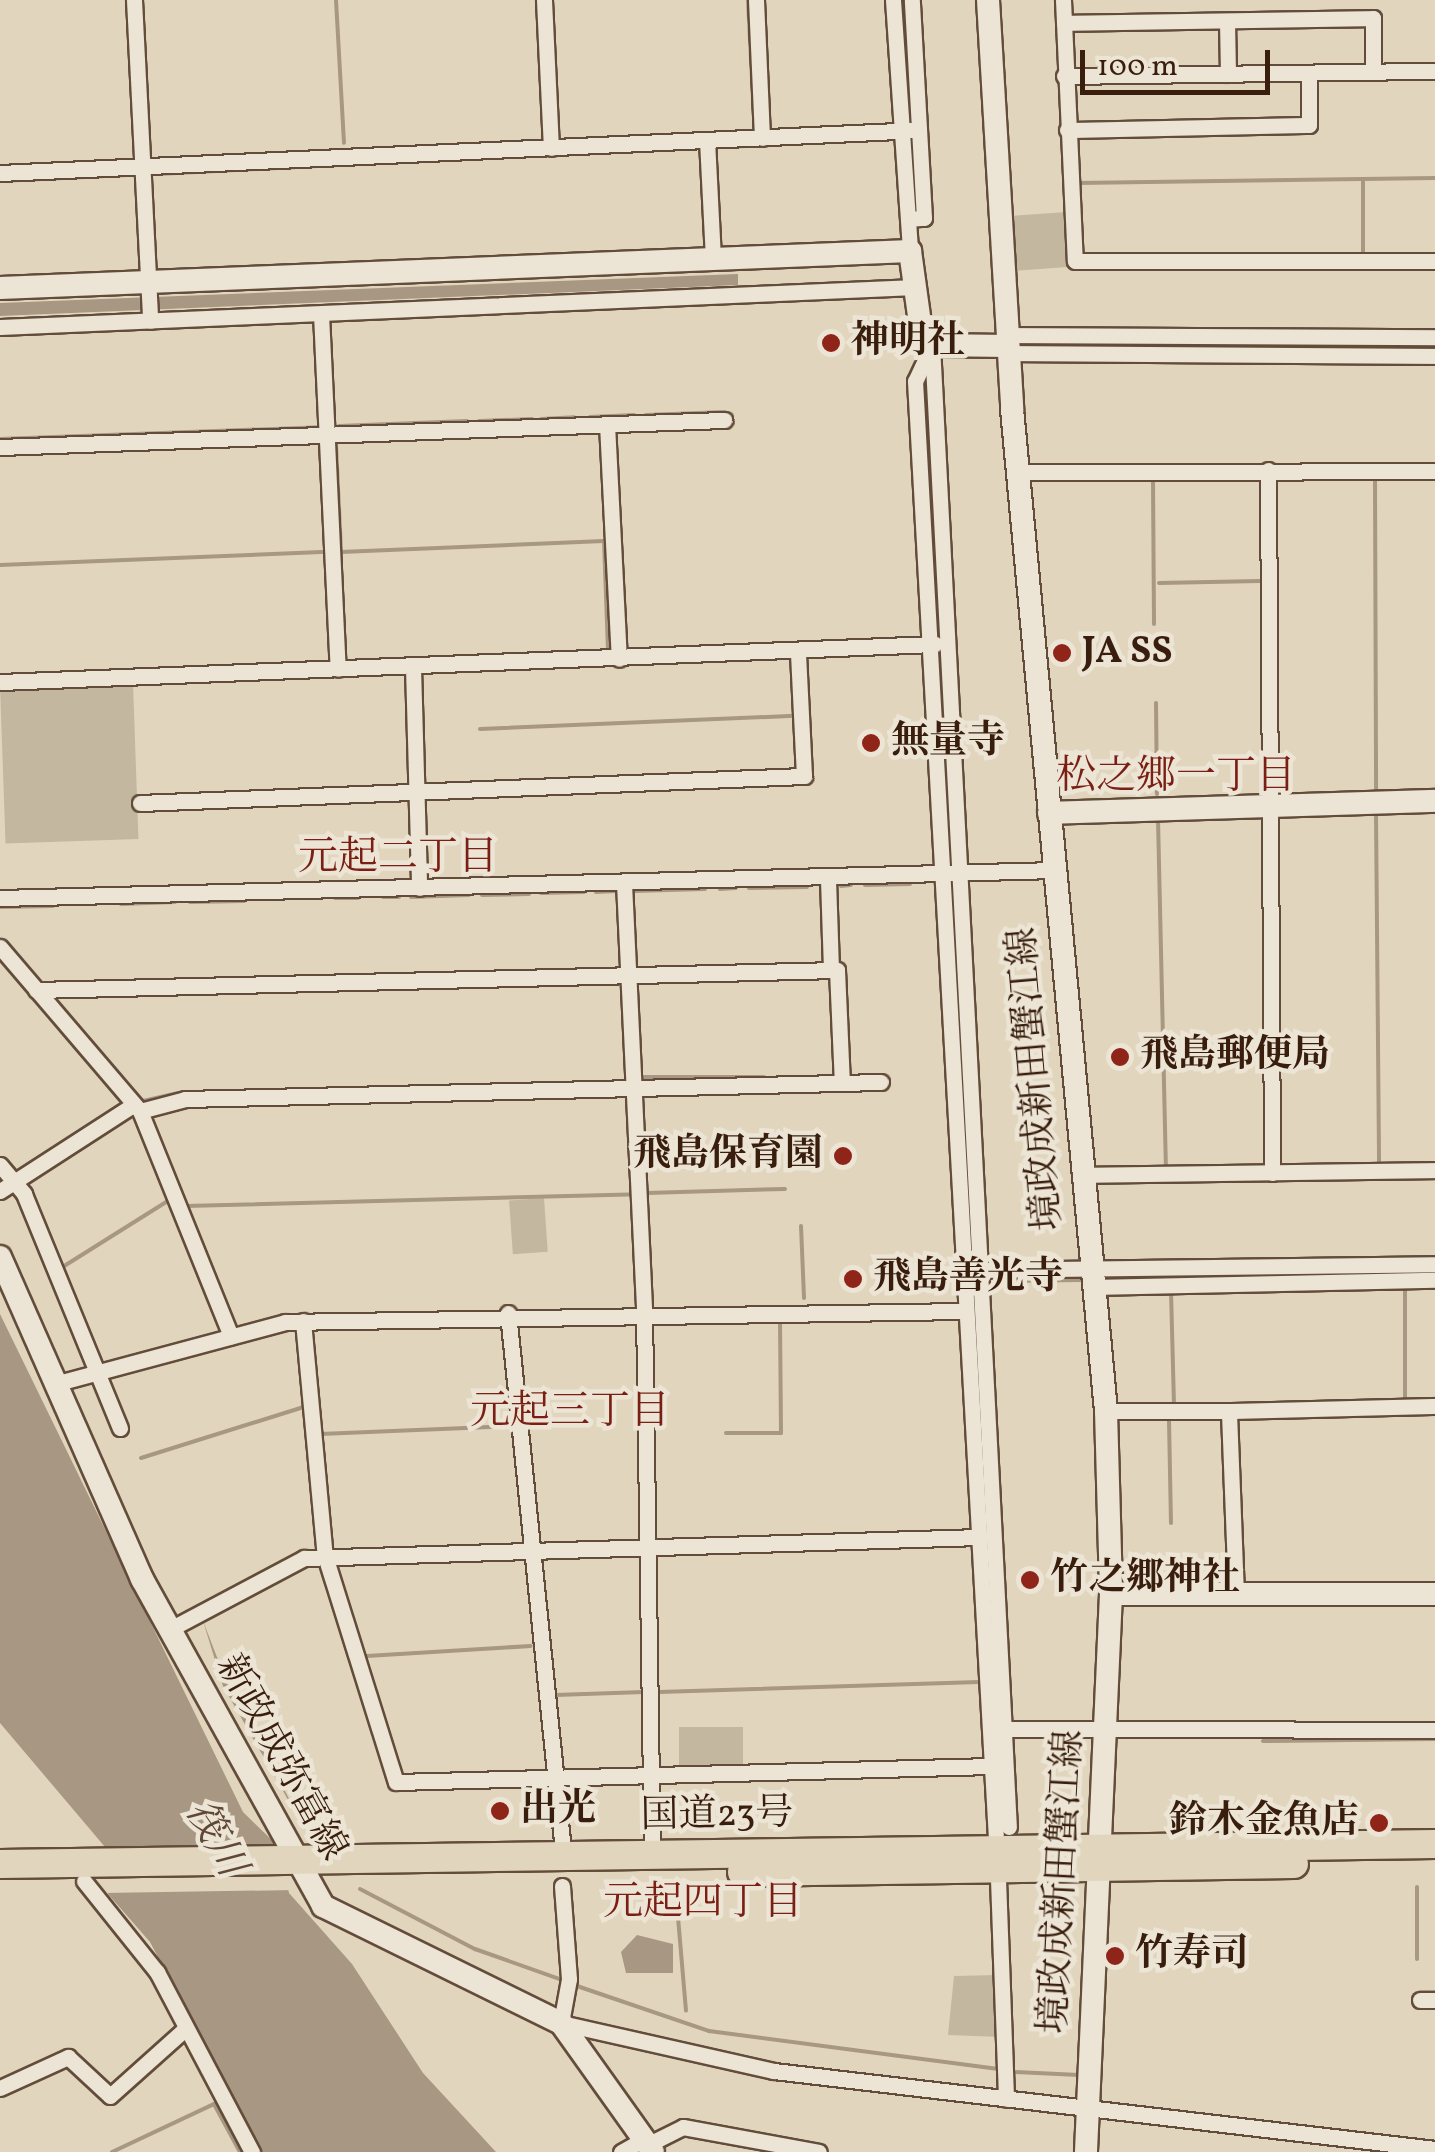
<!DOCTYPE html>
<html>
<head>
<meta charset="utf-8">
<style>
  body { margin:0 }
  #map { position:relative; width:1435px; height:2152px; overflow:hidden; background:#e1d6bd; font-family:Vollkorn,"Noto Serif JP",serif }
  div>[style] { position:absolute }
  .green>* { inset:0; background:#c4b79f; transform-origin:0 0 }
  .water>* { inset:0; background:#a89782 }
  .pier>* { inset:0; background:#e1d6bd }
  .stream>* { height:4px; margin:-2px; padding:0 2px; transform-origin:2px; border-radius:2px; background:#a89782 }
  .roads { filter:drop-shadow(2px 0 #634c3a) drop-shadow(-2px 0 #634c3a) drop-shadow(0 2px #634c3a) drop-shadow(0 -2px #634c3a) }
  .street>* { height:15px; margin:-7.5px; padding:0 7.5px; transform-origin:7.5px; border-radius:7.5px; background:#ece4d4 }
  .secondary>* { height:22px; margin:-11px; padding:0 11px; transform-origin:11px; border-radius:11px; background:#ece4d4 }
  .highway>* { height:28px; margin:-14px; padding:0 14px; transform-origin:14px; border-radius:14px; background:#e1d6bd }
  .dots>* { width:28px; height:28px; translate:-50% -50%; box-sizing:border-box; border:5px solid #ece4d4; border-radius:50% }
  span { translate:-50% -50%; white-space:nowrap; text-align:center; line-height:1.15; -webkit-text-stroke:9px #ece4d4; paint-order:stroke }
  .poi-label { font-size:38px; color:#391e0e; font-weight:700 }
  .left { translate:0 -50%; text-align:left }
  .right { translate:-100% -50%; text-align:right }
  .street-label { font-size:38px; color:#391e0e }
  .neighbourhood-label { font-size:40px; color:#7a1f14 }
  .water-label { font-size:40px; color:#604837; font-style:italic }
  .scale { position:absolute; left:1080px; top:50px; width:190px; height:45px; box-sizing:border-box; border:5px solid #391e0e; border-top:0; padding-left:12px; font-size:30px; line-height:35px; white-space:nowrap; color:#391e0e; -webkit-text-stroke:8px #ece4d4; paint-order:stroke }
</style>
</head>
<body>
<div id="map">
  <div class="green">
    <i style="left:1067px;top:212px;width:55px;height:59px;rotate:86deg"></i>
    <i style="left:133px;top:683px;width:156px;height:133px;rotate:88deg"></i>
    <i style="left:544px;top:1198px;width:54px;height:35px;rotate:86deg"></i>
    <i style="left:679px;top:1727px;width:64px;height:41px"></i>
    <i style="clip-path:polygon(998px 1975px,1001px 2037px,948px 2035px,954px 1976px)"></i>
  </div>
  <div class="water">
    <i style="clip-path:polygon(738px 274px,738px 285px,0 316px,0 303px)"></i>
    <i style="clip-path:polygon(0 1314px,243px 1812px,279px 1847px,289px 1893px,352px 1964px,423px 2073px,496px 2152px,261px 2152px,150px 1942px,108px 1894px,105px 1847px,0 1723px)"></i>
    <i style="clip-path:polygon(203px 1621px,227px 1683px,315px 1847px,223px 1686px)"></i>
    <i style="clip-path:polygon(637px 1935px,673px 1944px,673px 1973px,626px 1973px,621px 1952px)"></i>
  </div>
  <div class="pier">
    <i style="clip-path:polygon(285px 1852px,295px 1890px,103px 1893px,103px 1863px)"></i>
  </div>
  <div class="stream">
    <i style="left:336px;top:0;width:143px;rotate:86.8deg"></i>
    <i style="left:748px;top:0;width:119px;rotate:87.1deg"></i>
    <i style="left:904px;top:0;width:121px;rotate:87.6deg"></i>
    <i style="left:910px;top:137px;width:26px;rotate:86deg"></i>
    <i style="left:722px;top:147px;width:26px;rotate:-2deg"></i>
    <i style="left:158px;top:174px;width:377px;rotate:-2.9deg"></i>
    <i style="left:1363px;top:179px;width:75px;rotate:90deg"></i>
    <i style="left:0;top:181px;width:128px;rotate:-2.7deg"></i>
    <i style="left:1077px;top:183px;width:358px;rotate:-0.8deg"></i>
    <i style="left:1032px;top:345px;width:313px;rotate:0.5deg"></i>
    <i style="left:646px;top:415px;width:79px;rotate:-2.2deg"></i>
    <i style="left:590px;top:417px;width:44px;rotate:-2.6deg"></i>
    <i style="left:541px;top:419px;width:33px;rotate:-3deg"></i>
    <i style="left:479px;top:421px;width:53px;rotate:-2.2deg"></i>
    <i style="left:339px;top:426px;width:128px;rotate:-2.2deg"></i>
    <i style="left:0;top:439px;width:320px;rotate:-2.1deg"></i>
    <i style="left:336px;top:445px;width:107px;rotate:87.3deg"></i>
    <i style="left:341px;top:552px;width:263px;rotate:-2.4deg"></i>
    <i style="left:604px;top:541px;width:108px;rotate:87.9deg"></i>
    <i style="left:1375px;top:478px;width:315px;rotate:89.8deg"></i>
    <i style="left:1153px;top:480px;width:144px;rotate:89.6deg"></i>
    <i style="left:0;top:565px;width:328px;rotate:-2.3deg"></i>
    <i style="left:936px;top:573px;width:60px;rotate:87.1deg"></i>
    <i style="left:1159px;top:583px;width:101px;rotate:-1.1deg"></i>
    <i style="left:940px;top:650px;width:160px;rotate:86.8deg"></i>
    <i style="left:1156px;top:703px;width:91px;rotate:89.4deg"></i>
    <i style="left:480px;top:729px;width:315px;rotate:-2.4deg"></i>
    <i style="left:1376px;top:813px;width:351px;rotate:89.5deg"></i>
    <i style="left:1158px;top:819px;width:348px;rotate:88.7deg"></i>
    <i style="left:865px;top:885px;width:45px;rotate:-1.3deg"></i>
    <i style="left:841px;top:886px;width:10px;rotate:-6deg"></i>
    <i style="left:749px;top:888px;width:58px;rotate:-1deg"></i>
    <i style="left:720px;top:889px;width:16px;rotate:-4deg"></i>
    <i style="left:634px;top:891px;width:71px;rotate:-1.6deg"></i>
    <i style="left:596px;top:892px;width:21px;rotate:-3deg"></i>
    <i style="left:541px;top:893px;width:43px;rotate:-1.3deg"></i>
    <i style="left:482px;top:895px;width:47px;rotate:-1.2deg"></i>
    <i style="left:383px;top:897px;width:16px"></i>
    <i style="left:411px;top:897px;width:58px;rotate:-2deg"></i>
    <i style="left:335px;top:898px;width:23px"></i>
    <i style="left:190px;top:902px;width:54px;rotate:-1.1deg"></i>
    <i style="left:121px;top:904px;width:54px;rotate:-2.1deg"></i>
    <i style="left:0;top:907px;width:53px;rotate:-1.1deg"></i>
    <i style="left:644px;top:1077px;width:120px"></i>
    <i style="left:143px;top:1101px;width:35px;rotate:-13deg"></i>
    <i style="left:647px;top:1193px;width:138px;rotate:-1.7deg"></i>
    <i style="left:185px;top:1206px;width:444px;rotate:-1.5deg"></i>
    <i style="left:801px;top:1226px;width:72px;rotate:87.6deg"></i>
    <i style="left:61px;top:1268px;width:126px;rotate:-32.1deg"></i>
    <i style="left:1001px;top:1281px;width:80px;rotate:-0.7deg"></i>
    <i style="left:1405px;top:1287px;width:113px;rotate:90deg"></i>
    <i style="left:1171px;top:1291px;width:114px;rotate:88.5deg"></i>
    <i style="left:1169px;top:1420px;width:103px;rotate:88.9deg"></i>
    <i style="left:726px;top:1433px;width:55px"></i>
    <i style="left:781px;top:1433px;width:113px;rotate:-90.5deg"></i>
    <i style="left:320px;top:1434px;width:188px;rotate:-2.4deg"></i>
    <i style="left:141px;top:1458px;width:168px;rotate:-17.4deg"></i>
    <i style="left:367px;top:1656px;width:164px;rotate:-3.5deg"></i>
    <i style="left:659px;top:1692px;width:320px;rotate:-1.8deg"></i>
    <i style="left:555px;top:1695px;width:89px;rotate:-1.9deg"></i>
    <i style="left:1263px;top:1741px;width:172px;rotate:-0.7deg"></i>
    <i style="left:1417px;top:1887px;width:72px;rotate:90deg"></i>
    <i style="left:360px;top:1889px;width:130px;rotate:27.6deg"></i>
    <i style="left:475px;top:1949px;width:96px;rotate:19.6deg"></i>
    <i style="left:676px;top:1894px;width:117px;rotate:85.1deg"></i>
    <i style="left:574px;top:1985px;width:143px;rotate:18.8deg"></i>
    <i style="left:709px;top:2031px;width:290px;rotate:7.5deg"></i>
    <i style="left:1420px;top:1992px;width:15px"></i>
    <i style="left:1014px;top:2072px;width:65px;rotate:2.6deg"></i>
    <i style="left:112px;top:2152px;width:113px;rotate:-25.2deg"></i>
    <i style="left:214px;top:2104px;width:55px;rotate:61.6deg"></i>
  </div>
  <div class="roads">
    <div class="street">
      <i style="left:134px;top:0;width:321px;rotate:87.1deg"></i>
      <i style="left:544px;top:0;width:148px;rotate:87.3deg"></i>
      <i style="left:756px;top:0;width:138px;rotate:87.5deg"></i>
      <i style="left:893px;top:0;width:252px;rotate:86.1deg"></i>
      <i style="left:1063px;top:0;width:261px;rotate:87.4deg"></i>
      <i style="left:1075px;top:261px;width:360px"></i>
      <i style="left:1227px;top:21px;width:53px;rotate:88.9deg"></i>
      <i style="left:1064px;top:23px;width:309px;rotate:-0.9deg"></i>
      <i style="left:1373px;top:18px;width:54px;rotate:90deg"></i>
      <i style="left:1064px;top:76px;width:371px;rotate:-0.8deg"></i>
      <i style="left:1067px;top:130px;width:242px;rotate:-1.2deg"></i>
      <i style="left:1309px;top:125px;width:52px;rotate:-90deg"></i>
      <i style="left:707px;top:140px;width:119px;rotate:87.1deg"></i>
      <i style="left:0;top:173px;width:920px;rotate:-2.68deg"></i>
      <i style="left:908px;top:219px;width:16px;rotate:-4deg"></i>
      <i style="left:924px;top:218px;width:218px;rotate:-93.2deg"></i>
      <i style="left:321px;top:314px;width:355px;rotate:87.3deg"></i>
      <i style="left:0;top:327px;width:916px;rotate:-2.5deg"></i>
      <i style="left:1007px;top:335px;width:428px;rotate:0.3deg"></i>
      <i style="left:932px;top:345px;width:40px;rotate:115deg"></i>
      <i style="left:915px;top:381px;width:1458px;rotate:86.82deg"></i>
      <i style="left:932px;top:345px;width:1484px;rotate:87.03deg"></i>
      <i style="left:1008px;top:353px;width:427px;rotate:0.4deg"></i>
      <i style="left:607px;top:424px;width:235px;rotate:87.1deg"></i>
      <i style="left:0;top:447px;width:725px;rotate:-2.14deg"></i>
      <i style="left:1268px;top:470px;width:703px;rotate:89.67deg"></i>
      <i style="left:1018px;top:472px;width:417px;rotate:-0.1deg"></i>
      <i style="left:413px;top:667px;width:221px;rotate:88.4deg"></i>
      <i style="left:0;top:682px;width:936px;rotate:-2.33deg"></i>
      <i style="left:140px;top:803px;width:665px;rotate:-2.33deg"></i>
      <i style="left:804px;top:776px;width:124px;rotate:-92.8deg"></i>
      <i style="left:828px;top:879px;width:91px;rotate:88.1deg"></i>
      <i style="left:624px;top:883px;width:427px;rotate:87.3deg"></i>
      <i style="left:644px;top:1310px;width:545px;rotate:89.16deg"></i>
      <i style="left:0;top:898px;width:1054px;rotate:-1.52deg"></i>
      <i style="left:0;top:947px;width:216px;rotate:49.5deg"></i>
      <i style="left:140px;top:1111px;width:243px;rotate:68deg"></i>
      <i style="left:36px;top:990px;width:801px;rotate:-1.43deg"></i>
      <i style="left:837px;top:970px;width:113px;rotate:87.5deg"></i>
      <i style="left:140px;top:1111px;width:47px;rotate:-14.9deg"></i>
      <i style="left:185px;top:1099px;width:696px;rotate:-1.4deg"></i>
      <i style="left:0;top:1165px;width:38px;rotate:50deg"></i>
      <i style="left:24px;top:1194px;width:253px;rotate:67.7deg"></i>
      <i style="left:1080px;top:1175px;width:355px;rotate:-0.8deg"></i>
      <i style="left:0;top:1191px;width:158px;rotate:-32.9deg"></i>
      <i style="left:973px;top:1270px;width:462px;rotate:-0.7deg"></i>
      <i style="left:1092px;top:1287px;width:343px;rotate:-1.2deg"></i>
      <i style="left:508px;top:1313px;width:531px;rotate:84.16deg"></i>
      <i style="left:303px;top:1321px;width:236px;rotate:84.7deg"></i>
      <i style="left:325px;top:1556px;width:237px;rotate:72.6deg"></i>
      <i style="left:396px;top:1782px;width:595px;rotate:-1.54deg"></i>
      <i style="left:54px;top:1384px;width:239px;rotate:-15deg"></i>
      <i style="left:285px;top:1322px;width:681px;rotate:-0.93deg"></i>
      <i style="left:1106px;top:1411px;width:123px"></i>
      <i style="left:1236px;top:1595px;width:184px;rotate:-92.2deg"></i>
      <i style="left:1229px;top:1411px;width:206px;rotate:-1.4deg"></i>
      <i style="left:170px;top:1629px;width:152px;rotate:-27.9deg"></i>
      <i style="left:304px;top:1558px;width:674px;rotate:-1.78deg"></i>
      <i style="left:1004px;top:1729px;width:431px;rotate:0.1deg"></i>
      <i style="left:998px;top:1879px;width:220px;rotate:87.9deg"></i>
      <i style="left:84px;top:1881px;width:117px;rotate:51.3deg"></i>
      <i style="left:157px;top:1972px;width:204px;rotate:62.2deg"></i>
      <i style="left:562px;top:1886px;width:93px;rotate:85.7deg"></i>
      <i style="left:569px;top:1979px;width:45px;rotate:100.3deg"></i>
      <i style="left:561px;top:2023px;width:218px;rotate:12.7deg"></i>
      <i style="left:774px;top:2071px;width:666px;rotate:6.73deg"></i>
      <i style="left:1420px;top:2000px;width:15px"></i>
      <i style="left:0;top:2088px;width:75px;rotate:-24.5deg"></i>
      <i style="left:68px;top:2057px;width:57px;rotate:42.9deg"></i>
      <i style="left:110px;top:2096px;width:101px;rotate:-41.8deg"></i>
      <i style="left:647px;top:2145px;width:40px;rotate:-26.6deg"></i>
      <i style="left:683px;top:2127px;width:138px;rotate:10.4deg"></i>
      <i style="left:621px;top:2152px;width:26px;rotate:-29deg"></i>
    </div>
    <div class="secondary">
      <i style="left:988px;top:0;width:410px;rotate:86.6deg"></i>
      <i style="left:1012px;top:409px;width:1006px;rotate:84.64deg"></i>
      <i style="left:1106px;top:1411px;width:183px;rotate:88.4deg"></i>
      <i style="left:1111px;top:1594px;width:559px;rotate:92.57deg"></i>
      <i style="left:0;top:288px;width:911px;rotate:-2.33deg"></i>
      <i style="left:910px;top:251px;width:87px;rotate:82.1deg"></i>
      <i style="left:922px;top:337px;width:13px;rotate:39deg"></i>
      <i style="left:932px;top:345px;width:76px;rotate:0.8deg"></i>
      <i style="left:1049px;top:813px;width:386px;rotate:-1.8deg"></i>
      <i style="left:0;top:1257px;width:352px;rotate:66.2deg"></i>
      <i style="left:142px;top:1579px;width:374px;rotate:61deg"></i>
      <i style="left:323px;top:1906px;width:265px;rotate:26.2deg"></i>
      <i style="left:561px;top:2023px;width:158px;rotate:54.5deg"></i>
      <i style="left:1111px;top:1594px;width:324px"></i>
    </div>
    <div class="highway">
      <i style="left:0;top:1864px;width:1435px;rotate:-0.8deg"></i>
      <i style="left:742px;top:1872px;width:552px;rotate:-0.83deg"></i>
    </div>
  </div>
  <div class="dots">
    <i style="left:831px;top:343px;background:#8f2418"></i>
    <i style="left:1062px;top:653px;background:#8f2418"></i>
    <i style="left:871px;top:743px;background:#8f2418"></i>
    <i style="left:1120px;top:1057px;background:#8f2418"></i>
    <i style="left:843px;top:1156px;background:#8f2418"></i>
    <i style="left:853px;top:1279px;background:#8f2418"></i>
    <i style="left:1030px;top:1580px;background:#8f2418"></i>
    <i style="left:500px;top:1811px;background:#8f2418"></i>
    <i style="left:1379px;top:1823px;background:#8f2418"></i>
    <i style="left:1115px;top:1956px;background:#8f2418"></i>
  </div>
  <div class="poi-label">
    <span class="left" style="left:851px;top:343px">神明社</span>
    <span class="left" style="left:1082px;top:653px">JA SS</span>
    <span class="left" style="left:891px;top:743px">無量寺</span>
    <span class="left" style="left:1140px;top:1057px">飛島郵便局</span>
    <span class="right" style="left:823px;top:1156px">飛島保育園</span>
    <span class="left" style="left:873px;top:1279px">飛島善光寺</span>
    <span class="left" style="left:1050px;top:1580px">竹之郷神社</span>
    <span class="left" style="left:520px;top:1811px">出光</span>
    <span class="right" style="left:1359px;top:1823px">鈴木金魚店</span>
    <span class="left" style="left:1135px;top:1956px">竹寿司</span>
  </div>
  <div class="street-label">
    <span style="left:1037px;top:1079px;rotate:-95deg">境政成新田蟹江線</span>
    <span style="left:280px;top:1758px;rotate:61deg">新政成弥富線</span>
    <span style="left:717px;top:1816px;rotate:-1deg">国道23号</span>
    <span style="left:1063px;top:1882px;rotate:-87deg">境政成新田蟹江線</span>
  </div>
  <div class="neighbourhood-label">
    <span style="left:1176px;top:778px">松之郷一丁目</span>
    <span style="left:398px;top:859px">元起二丁目</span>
    <span style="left:570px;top:1413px">元起三丁目</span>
    <span style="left:703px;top:1904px">元起四丁目</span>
  </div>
  <div class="water-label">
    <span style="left:214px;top:1839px;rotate:61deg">筏川</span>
  </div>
  <div class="scale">100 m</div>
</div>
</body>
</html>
